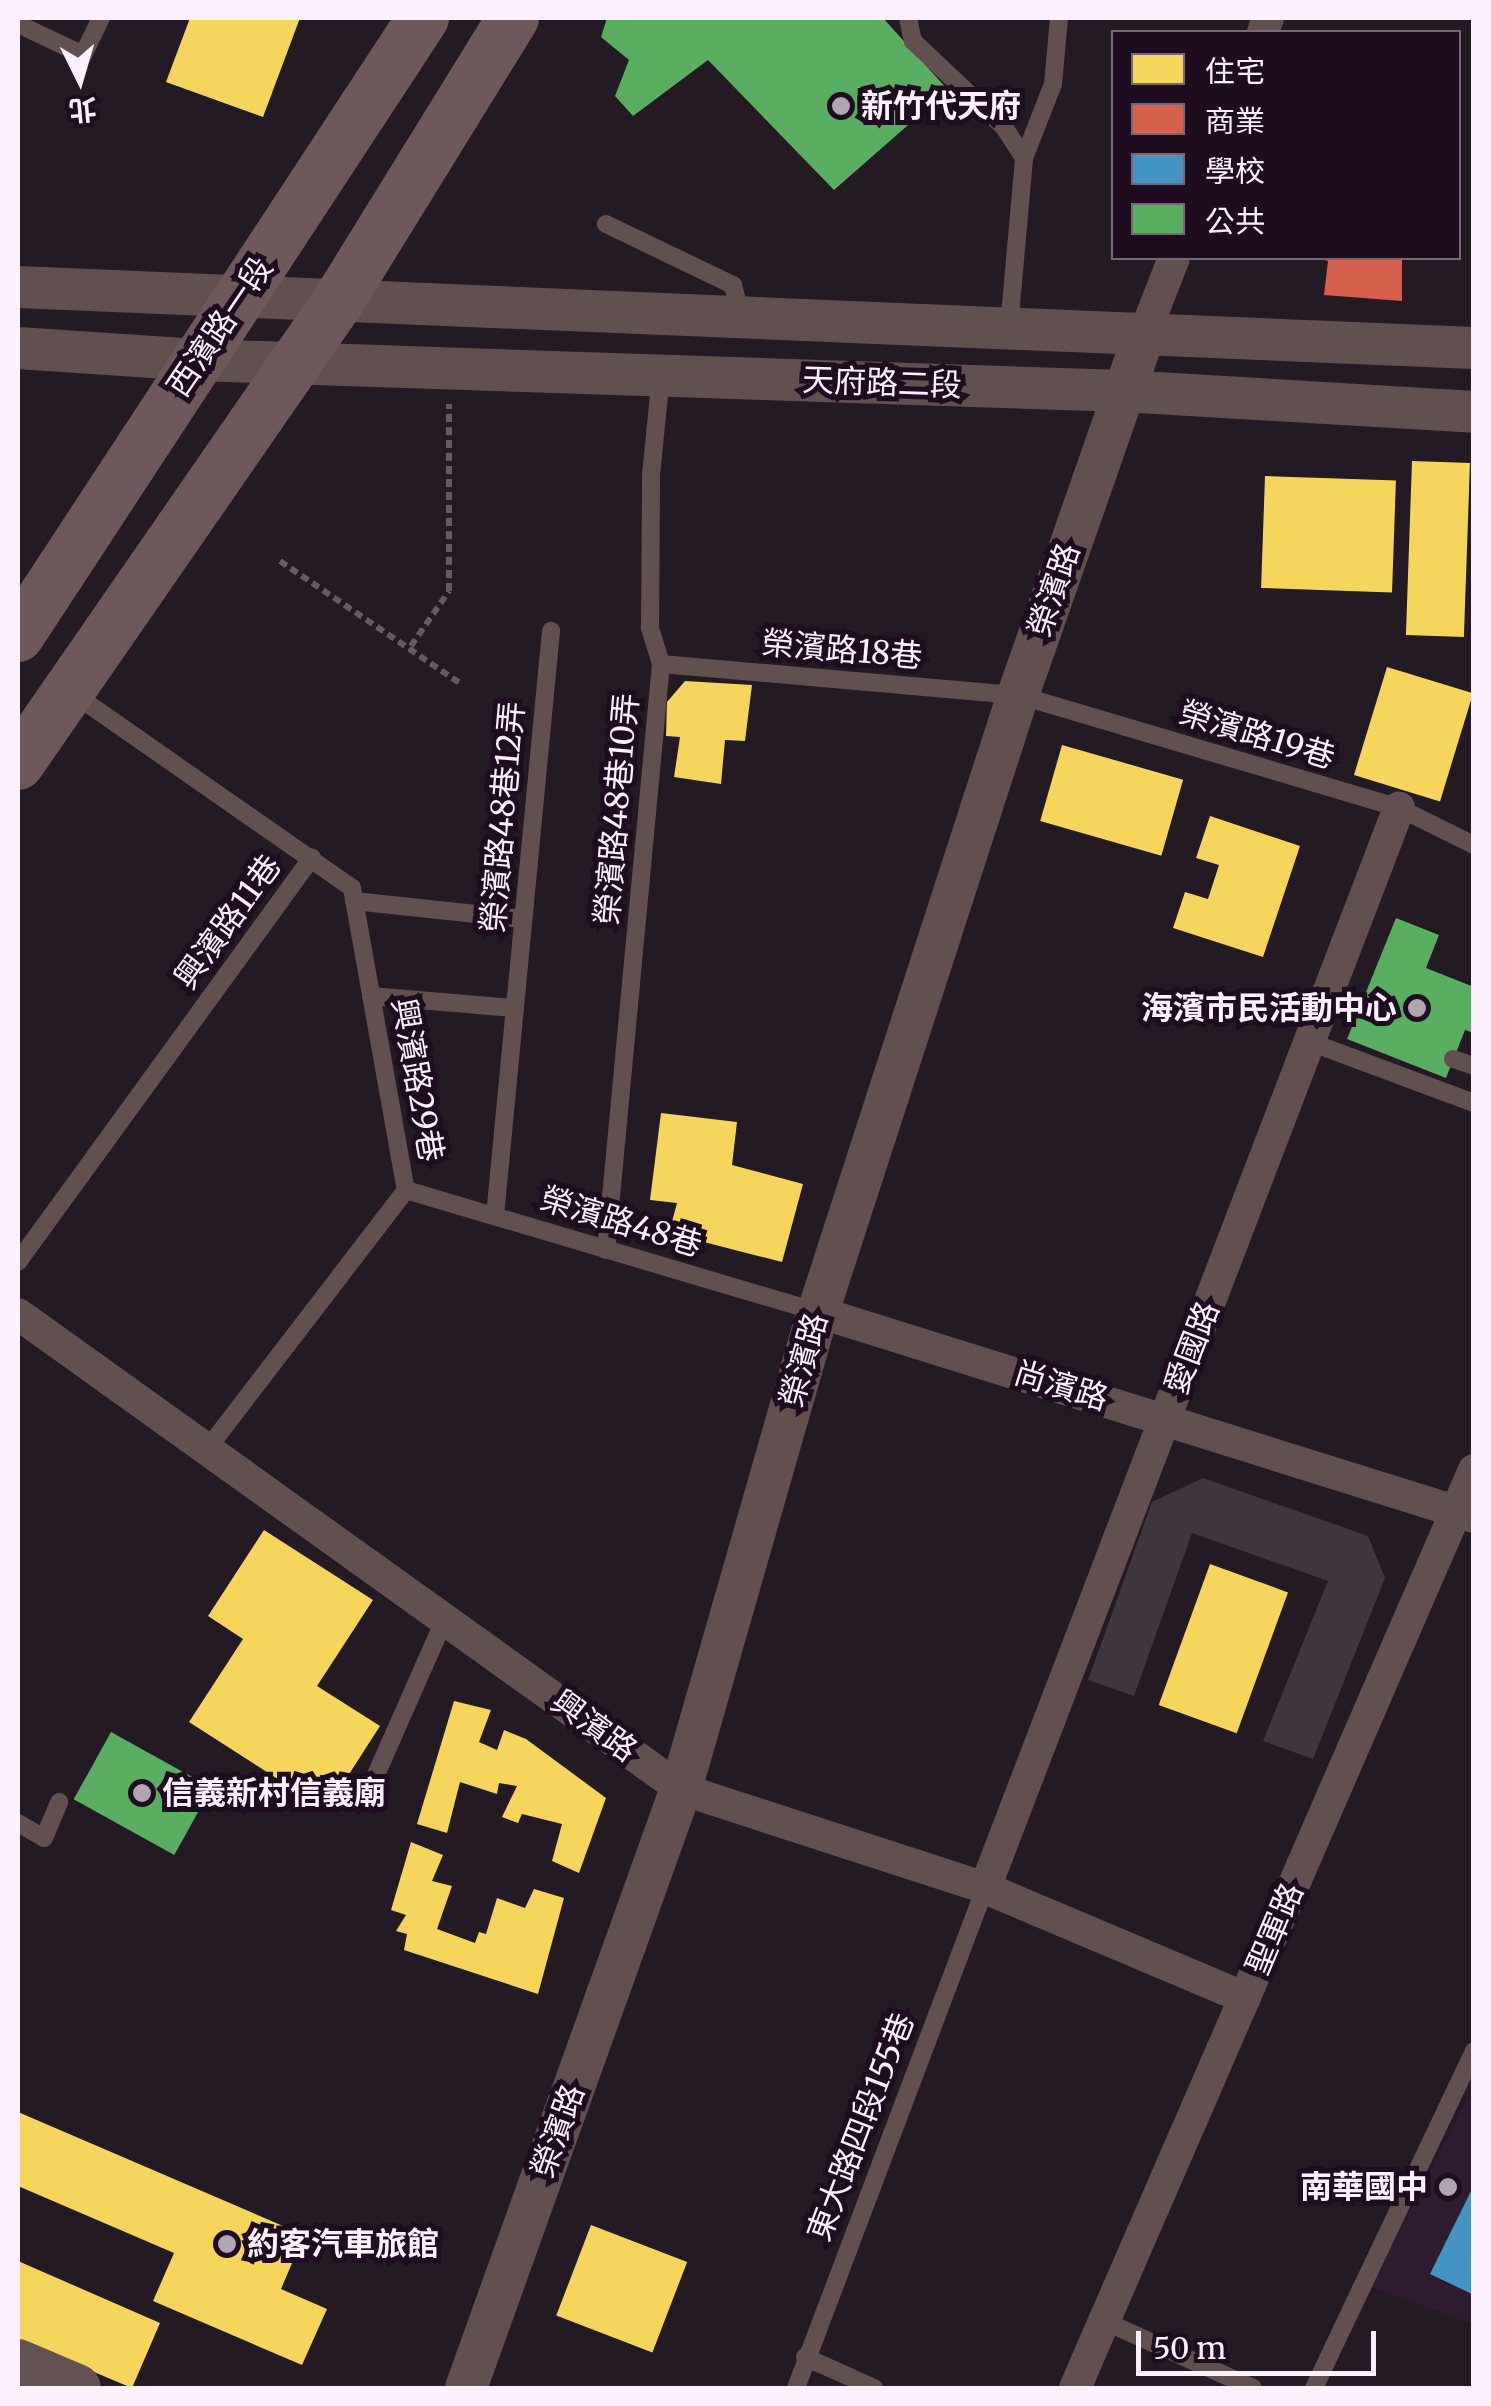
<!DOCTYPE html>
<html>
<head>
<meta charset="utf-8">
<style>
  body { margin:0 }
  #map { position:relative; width:1491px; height:2406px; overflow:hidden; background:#241a24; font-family:Merriweather,"Noto Sans TC",serif }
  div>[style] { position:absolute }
  .built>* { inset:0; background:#2f1b30 }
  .homes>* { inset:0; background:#f6d55c; transform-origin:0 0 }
  .shops>* { inset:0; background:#d6604d }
  .schools>* { inset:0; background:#4393c3 }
  .public>* { inset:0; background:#5aae61; transform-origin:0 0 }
  .building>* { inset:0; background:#3f363e }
  .path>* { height:6px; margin-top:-3px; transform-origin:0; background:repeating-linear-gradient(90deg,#665a5d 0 8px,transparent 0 13px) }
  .service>* { height:18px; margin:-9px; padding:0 9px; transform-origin:9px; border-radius:9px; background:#625051 }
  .minor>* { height:32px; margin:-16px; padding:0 16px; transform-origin:16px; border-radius:16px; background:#625051 }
  .tertiary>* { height:42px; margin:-21px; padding:0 21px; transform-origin:21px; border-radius:21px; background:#625051 }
  .secondary>* { height:48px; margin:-24px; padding:0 24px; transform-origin:24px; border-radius:24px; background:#655154 }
  .primary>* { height:52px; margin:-26px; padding:0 26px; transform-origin:26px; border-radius:26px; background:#6f585b }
  .dots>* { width:28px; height:28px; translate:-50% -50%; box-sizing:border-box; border:5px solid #1d0d1e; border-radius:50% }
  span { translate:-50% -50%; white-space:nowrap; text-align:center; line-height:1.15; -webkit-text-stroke:10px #1d0d1e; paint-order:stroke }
  .poi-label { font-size:32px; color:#fcf0fc; font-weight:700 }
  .left { translate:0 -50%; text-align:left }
  .right { translate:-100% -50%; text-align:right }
  .street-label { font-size:32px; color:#fcf0fc }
  .frame { position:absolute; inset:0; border:20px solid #fcf0fc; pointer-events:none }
  .legend { position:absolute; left:1111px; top:30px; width:350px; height:230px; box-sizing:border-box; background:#1d0d1e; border:2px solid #766877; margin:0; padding:12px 18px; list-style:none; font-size:30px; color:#fcf0fc }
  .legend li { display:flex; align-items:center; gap:20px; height:50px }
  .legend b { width:50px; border:2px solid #766877 }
  .north { position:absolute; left:30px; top:30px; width:100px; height:100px; -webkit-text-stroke:8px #1d0d1e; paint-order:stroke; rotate:175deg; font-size:28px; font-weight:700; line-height:40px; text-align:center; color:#fcf0fc }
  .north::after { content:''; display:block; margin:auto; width:35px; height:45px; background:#fcf0fc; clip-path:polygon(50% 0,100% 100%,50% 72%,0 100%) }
  .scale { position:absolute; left:1136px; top:2331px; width:240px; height:45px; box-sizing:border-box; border:5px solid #fcf0fc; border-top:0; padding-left:12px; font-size:30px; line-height:35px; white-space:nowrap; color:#fcf0fc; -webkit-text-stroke:8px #1d0d1e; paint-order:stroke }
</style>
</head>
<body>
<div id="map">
  <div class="built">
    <i style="clip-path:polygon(1473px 2086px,1473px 2324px,1371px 2287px)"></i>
  </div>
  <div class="homes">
    <i style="clip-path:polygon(190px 18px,300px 18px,263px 117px,166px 82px)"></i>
    <i style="left:1412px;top:461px;width:58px;height:174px;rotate:2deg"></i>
    <i style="left:1265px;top:476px;width:131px;height:112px;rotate:2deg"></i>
    <i style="left:1387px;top:667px;width:90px;height:113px;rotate:17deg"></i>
    <i style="clip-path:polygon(685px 681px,752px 685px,745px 741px,725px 740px,721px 784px,674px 777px,680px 737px,666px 736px,667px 702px)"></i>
    <i style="left:1062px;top:745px;width:126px;height:79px;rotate:16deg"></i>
    <i style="clip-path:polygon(1210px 816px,1300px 846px,1263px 957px,1173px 928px,1185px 892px,1208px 899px,1219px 865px,1196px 858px)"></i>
    <i style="clip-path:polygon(661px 1113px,737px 1122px,732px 1165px,803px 1184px,782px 1262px,669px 1233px,677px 1203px,650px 1200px)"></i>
    <i style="clip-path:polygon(264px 1530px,373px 1600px,317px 1686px,380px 1726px,326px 1810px,189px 1722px,243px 1639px,208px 1616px)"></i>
    <i style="left:1210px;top:1564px;width:83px;height:150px;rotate:20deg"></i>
    <i style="clip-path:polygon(454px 1701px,491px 1710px,479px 1742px,497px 1750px,504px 1730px,526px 1739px,606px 1798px,579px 1873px,552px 1861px,562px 1824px,522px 1814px,518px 1823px,502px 1817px,517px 1786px,499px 1783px,497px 1794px,460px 1782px,447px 1833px,417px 1824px)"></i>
    <i style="clip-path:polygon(411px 1842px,443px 1855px,432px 1881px,452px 1886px,437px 1929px,475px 1943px,479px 1932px,486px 1934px,497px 1898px,525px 1908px,534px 1889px,564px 1898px,538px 1994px,404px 1950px,407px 1934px,396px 1931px,406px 1915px,391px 1910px)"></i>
    <i style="clip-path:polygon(18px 2112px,304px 2235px,281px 2289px,327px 2309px,302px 2365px,153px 2301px,174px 2253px,18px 2186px)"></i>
    <i style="left:591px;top:2225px;width:103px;height:97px;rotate:21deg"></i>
    <i style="clip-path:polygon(18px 2261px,160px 2323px,132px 2388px,18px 2340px)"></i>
  </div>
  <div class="shops">
    <i style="clip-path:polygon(1318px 258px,1402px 258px,1402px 301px,1324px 295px,1328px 261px)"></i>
  </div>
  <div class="schools">
    <i style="clip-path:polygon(1474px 2185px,1474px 2295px,1430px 2274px)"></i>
  </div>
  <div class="public">
    <i style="clip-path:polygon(607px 18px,883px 18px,948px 90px,834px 190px,708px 60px,633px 116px,615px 96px,629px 60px,601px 37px)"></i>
    <i style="clip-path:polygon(1396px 918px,1439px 935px,1426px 968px,1474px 987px,1474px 1033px,1465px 1030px,1446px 1078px,1347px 1039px)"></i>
    <i style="left:111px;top:1732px;width:115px;height:77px;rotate:29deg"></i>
  </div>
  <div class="building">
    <i style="clip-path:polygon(1203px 1478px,1368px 1536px,1385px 1578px,1313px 1759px,1263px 1741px,1328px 1581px,1192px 1533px,1134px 1696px,1088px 1680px,1152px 1502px)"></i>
  </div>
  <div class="path">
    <i style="left:280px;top:561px;width:219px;rotate:34.2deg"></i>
    <i style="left:411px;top:646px;width:67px;rotate:-55.4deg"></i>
    <i style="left:449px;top:591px;width:187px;rotate:-90deg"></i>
  </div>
  <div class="service">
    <i style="left:908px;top:18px;width:24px;rotate:78deg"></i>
    <i style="left:913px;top:41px;width:125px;rotate:43.4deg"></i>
    <i style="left:1004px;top:127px;width:37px;rotate:57deg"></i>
    <i style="left:18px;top:24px;width:72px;rotate:25.5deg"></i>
    <i style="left:83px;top:55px;width:41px;rotate:-64.1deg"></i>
    <i style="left:606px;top:224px;width:141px;rotate:25.7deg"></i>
    <i style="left:733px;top:285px;width:32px;rotate:76deg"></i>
    <i style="left:1009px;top:327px;width:170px;rotate:-84.9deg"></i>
    <i style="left:1024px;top:158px;width:79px;rotate:-68.6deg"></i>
    <i style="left:1053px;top:84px;width:66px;rotate:-84.8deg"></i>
    <i style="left:661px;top:664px;width:358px;rotate:5deg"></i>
    <i style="left:1018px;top:695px;width:397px;rotate:16.5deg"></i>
    <i style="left:1399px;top:808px;width:84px;rotate:26.3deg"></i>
    <i style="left:74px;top:694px;width:339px;rotate:34.9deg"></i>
    <i style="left:352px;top:888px;width:307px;rotate:79.9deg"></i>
    <i style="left:406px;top:1190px;width:324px;rotate:127.5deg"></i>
    <i style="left:354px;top:901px;width:170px;rotate:6.1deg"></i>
    <i style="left:371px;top:996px;width:144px;rotate:4.8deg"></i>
    <i style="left:1310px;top:1042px;width:175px;rotate:20.4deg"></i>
    <i style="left:1453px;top:1059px;width:22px;rotate:18deg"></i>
    <i style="left:406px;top:1190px;width:430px;rotate:16.5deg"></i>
    <i style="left:495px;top:1216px;width:588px;rotate:-84.53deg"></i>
    <i style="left:606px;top:1250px;width:589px;rotate:-84.64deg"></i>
    <i style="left:661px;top:664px;width:38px;rotate:-107deg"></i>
    <i style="left:650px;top:628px;width:153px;rotate:-89.6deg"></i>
    <i style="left:651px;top:475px;width:100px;rotate:-84.3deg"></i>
    <i style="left:18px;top:1262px;width:500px;rotate:-54deg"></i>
    <i style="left:364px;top:1802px;width:201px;rotate:-66.2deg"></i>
    <i style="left:18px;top:1823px;width:30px;rotate:30deg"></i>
    <i style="left:44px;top:1838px;width:39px;rotate:-67deg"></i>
    <i style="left:1104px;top:2321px;width:163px;rotate:24.2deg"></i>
    <i style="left:805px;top:2357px;width:76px;rotate:24.2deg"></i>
    <i style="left:796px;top:2388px;width:535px;rotate:-69.29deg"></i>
    <i style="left:1314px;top:2388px;width:373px;rotate:-64.6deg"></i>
  </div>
  <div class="minor">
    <i style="left:1263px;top:32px;width:15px;rotate:-70deg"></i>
    <i style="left:1145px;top:332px;width:79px;rotate:-68.6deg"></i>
    <i style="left:818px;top:1312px;width:687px;rotate:17.35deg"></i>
    <i style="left:18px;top:1314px;width:816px;rotate:35.62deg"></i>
    <i style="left:681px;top:1789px;width:320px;rotate:18deg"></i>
    <i style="left:985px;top:1888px;width:282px;rotate:22.9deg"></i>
    <i style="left:985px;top:1888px;width:1157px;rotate:-69.03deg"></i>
    <i style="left:1075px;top:2388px;width:1001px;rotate:-66.51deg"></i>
  </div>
  <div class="tertiary">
    <i style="left:18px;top:287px;width:1457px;rotate:2.4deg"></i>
    <i style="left:18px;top:348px;width:180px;rotate:3.8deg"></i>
    <i style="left:198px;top:360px;width:926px;rotate:1.92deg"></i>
    <i style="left:1123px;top:391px;width:352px;rotate:3.4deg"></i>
    <i style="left:466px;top:2388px;width:636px;rotate:-70.26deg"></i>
    <i style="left:681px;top:1789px;width:496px;rotate:-74deg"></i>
    <i style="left:818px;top:1312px;width:649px;rotate:-72.04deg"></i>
    <i style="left:1018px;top:695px;width:385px;rotate:-70.7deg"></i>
  </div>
  <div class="secondary">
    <i style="left:18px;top:2363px;width:64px;rotate:23deg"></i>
  </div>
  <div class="primary">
    <i style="left:18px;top:636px;width:739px;rotate:-56.76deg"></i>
    <i style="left:18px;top:764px;width:564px;rotate:-55.32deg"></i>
    <i style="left:339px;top:300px;width:331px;rotate:-58.3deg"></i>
  </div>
  <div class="dots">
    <i style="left:841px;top:106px;background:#b0a5b0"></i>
    <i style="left:1417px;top:1008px;background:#b0a5b0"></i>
    <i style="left:142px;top:1793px;background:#b0a5b0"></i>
    <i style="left:1448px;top:2187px;background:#b0a5b0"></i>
    <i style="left:227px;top:2244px;background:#b0a5b0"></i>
  </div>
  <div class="poi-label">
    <span class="left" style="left:861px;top:106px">新竹代天府</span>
    <span class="right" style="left:1397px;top:1008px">海濱市民活動中心</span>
    <span class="left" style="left:162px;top:1793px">信義新村信義廟</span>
    <span class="right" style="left:1428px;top:2187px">南華國中</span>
    <span class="left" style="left:247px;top:2244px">約客汽車旅館</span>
  </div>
  <div class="street-label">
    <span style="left:220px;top:327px;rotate:-56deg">西濱路一段</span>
    <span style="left:882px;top:383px;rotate:2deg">天府路二段</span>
    <span style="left:1054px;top:590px;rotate:-71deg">榮濱路</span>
    <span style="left:842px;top:650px;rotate:5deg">榮濱路18巷</span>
    <span style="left:1257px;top:735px;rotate:17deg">榮濱路19巷</span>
    <span style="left:617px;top:809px;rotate:-85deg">榮濱路48巷10弄</span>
    <span style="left:503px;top:817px;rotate:-85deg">榮濱路48巷12弄</span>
    <span style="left:228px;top:922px;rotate:-54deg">興濱路11巷</span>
    <span style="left:417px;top:1080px;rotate:80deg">興濱路29巷</span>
    <span style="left:621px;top:1222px;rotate:17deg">榮濱路48巷</span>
    <span style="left:1192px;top:1348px;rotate:-69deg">愛國路</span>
    <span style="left:804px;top:1360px;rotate:-74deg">榮濱路</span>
    <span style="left:1061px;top:1386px;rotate:17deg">尚濱路</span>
    <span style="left:594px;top:1726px;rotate:36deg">興濱路</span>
    <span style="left:1275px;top:1929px;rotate:-67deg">聖軍路</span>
    <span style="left:861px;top:2127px;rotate:-69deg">東大路四段155巷</span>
    <span style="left:558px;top:2131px;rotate:-70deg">榮濱路</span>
  </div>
  <div class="frame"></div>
  <ul class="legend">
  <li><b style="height:28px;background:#f6d55c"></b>住宅</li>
  <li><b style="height:28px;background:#d6604d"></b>商業</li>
  <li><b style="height:28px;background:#4393c3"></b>學校</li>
  <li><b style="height:28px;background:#5aae61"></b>公共</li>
  </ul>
  <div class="north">北</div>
  <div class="scale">50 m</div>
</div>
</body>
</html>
